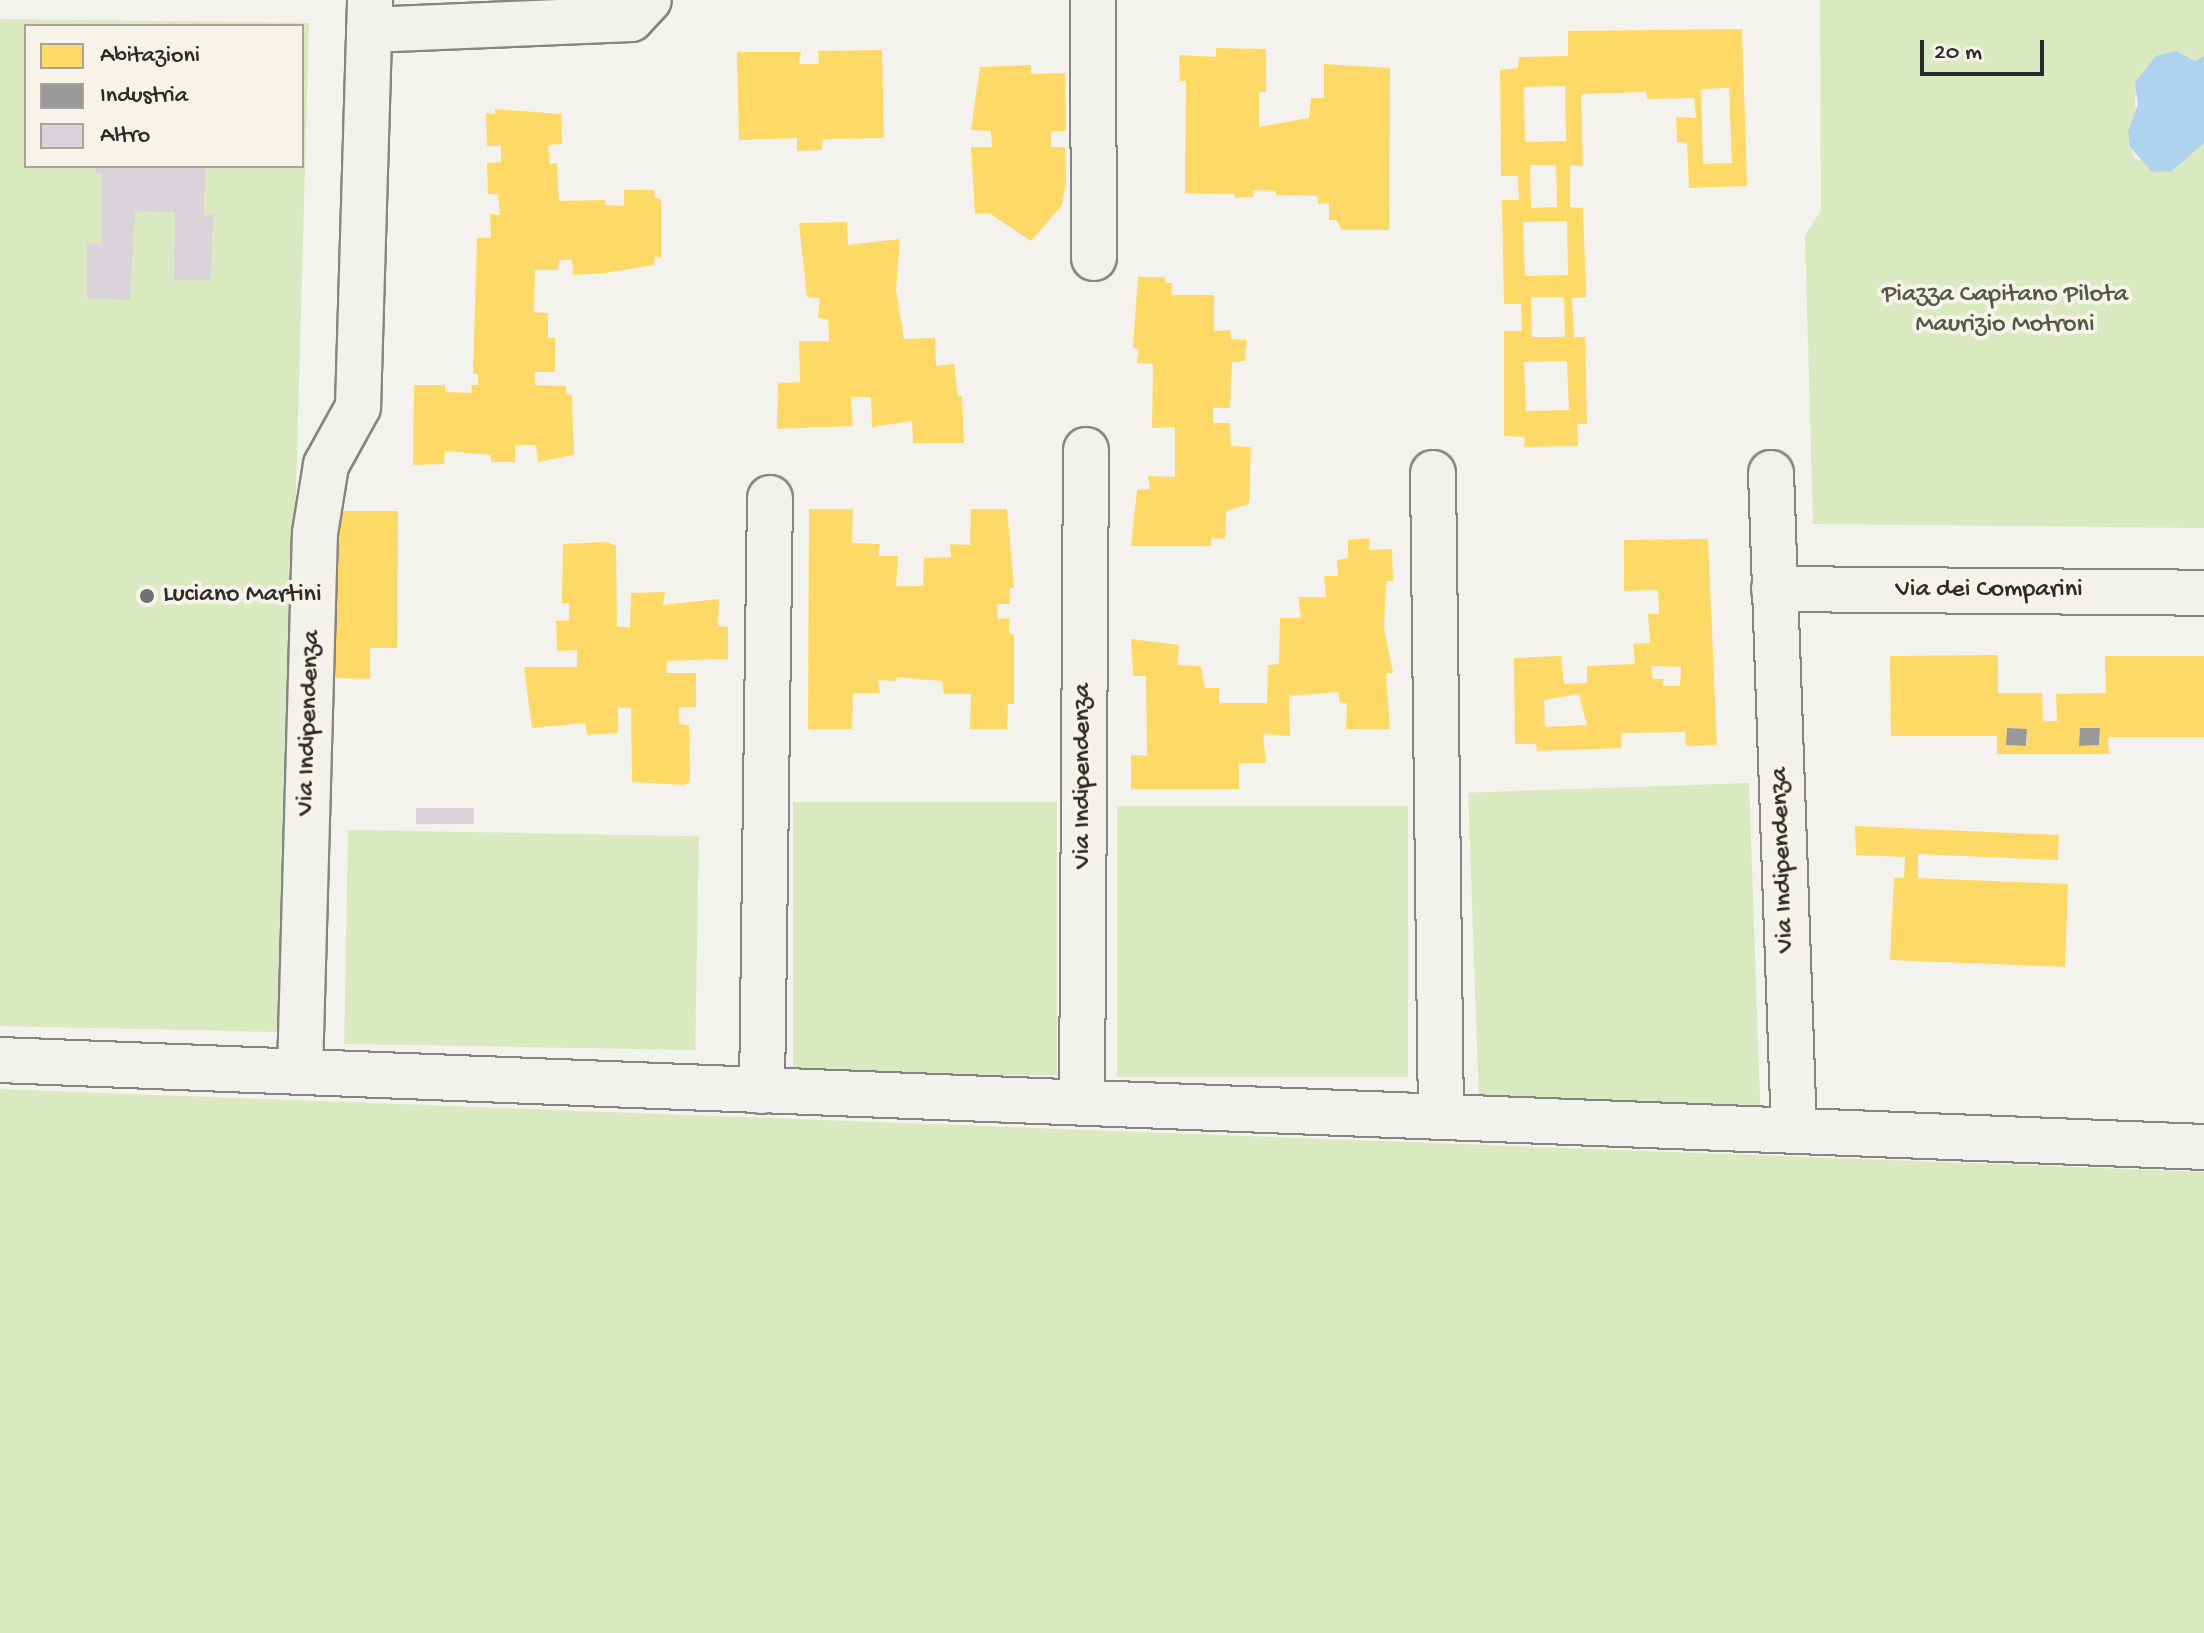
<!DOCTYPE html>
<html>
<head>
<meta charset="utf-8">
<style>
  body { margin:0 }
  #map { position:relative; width:2204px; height:1633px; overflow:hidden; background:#f4f2ec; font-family:"Gochi Hand",sans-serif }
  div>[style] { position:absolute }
  .green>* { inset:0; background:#dae9bf; transform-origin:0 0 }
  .water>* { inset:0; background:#afd3ee }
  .homes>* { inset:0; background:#ffd966 }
  .industry>* { inset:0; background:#999; transform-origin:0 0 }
  .building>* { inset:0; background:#dad3d9; transform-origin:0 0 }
  .roads { filter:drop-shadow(2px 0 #858582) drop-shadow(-2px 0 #858582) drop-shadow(0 2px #858582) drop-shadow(0 -2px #858582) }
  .minor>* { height:44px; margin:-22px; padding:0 22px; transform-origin:22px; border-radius:22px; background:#f2f1ed }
  .dots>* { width:22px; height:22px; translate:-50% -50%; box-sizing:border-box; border:4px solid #f7f3e8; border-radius:50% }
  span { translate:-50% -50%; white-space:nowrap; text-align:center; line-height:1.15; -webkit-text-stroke:8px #f7f3e8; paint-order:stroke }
  .park-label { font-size:26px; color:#515947 }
  .street-label { font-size:26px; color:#2b2b2b }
  .poi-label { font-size:26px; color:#2b2b2b }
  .left { translate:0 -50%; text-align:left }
  .legend { position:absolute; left:24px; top:24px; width:280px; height:144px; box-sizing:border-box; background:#f7f3e8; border:2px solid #a5a39c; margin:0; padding:10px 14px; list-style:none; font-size:24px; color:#2b2b2b }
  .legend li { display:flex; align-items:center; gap:16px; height:40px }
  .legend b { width:40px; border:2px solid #a5a39c }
  .scale { position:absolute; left:1920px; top:40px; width:124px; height:36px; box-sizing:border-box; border:4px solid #2b2b2b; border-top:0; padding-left:10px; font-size:24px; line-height:28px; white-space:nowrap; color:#2b2b2b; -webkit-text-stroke:6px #f7f3e8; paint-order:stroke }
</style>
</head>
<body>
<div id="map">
  <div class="green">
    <i style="clip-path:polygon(1820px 0,2204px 0,2204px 55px,2197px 61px,2176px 51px,2135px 95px,2136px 119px,2128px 132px,2134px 158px,2172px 171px,2204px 143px,2204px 528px,1813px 524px,1805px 236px,1821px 210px)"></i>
    <i style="clip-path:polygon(evenodd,0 19px,309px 23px,281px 1032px,0 1026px,0 19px,26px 26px,302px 26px,302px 166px,26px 166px,26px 26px)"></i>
    <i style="left:1749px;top:783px;width:323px;height:281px;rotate:88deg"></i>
    <i style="left:793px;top:802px;width:264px;height:273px"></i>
    <i style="left:1117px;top:806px;width:291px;height:271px"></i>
    <i style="left:348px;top:830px;width:351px;height:214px;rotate:1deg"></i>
    <i style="clip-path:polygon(0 1089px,2204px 1172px,2204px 1633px,0 1633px)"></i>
  </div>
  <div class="water">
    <i style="clip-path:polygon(2176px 51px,2196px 61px,2204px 55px,2204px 143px,2172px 171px,2152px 172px,2130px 147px,2128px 132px,2138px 104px,2135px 82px,2156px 56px)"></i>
  </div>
  <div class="homes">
    <i style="clip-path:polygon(evenodd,1742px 29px,1747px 186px,1689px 188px,1687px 143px,1677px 142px,1676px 117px,1696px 118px,1694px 98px,1647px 99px,1646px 92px,1581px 94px,1583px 166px,1570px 165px,1570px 207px,1583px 208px,1586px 297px,1572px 298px,1574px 337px,1585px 337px,1587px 424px,1577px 424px,1578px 446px,1524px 447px,1525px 437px,1504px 436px,1504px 331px,1522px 331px,1521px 304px,1504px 304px,1502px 200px,1519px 200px,1518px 176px,1501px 176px,1500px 70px,1518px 68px,1519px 57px,1568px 56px,1568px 31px,1742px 29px,1565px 86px,1566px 141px,1525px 142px,1524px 87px,1565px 86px,1742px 29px,1729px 88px,1732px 163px,1703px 164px,1701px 89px,1729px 88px,1742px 29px,1530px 165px,1556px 165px,1557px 207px,1531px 208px,1530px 165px,1742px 29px,1567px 221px,1568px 275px,1525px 276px,1523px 222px,1567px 221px,1742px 29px,1531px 297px,1564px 297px,1565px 337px,1532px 337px,1531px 297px,1742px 29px,1567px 361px,1569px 410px,1526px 411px,1524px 362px,1567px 361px)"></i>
    <i style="clip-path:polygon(1216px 48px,1266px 49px,1266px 92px,1259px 92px,1259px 127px,1309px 118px,1311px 98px,1324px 98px,1324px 64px,1390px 68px,1389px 230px,1342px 230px,1336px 220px,1329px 220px,1329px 203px,1318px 204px,1318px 196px,1275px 195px,1277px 191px,1253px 190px,1254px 197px,1234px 198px,1235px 194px,1185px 193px,1186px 81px,1180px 81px,1179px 55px,1216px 57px)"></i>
    <i style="clip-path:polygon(882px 50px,884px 138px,823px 139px,822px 150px,797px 151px,797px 138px,739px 140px,737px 52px,801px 52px,799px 64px,819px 64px,818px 51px)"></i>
    <i style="clip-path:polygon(1031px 65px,1031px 74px,1065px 73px,1066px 131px,1051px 131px,1051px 147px,1065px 147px,1066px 181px,1062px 205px,1031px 241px,989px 213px,975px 214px,971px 147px,992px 147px,991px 131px,971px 130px,980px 67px)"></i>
    <i style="clip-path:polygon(495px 109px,561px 114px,562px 144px,548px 145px,550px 164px,557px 163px,559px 201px,606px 200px,604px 205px,624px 206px,624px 190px,654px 190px,655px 198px,661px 199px,661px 258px,655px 256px,654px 265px,605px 273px,573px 275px,572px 260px,559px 260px,558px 270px,535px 270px,534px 312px,548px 313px,548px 338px,555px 338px,555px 372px,535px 372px,535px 385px,566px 386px,566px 394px,572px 395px,574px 455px,538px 462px,536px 445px,515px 445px,515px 462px,491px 462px,491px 455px,445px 451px,444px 464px,413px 465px,414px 385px,445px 385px,445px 392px,472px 393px,471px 385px,478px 385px,478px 374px,473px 374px,477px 238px,491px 238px,490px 214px,500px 215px,498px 194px,488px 194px,487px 163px,501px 162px,501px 146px,487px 146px,486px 113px,495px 114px)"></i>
    <i style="clip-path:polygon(847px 222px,848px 245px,900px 239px,896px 290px,904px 339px,935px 338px,936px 366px,954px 364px,958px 397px,962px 396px,964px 443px,913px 443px,912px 421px,872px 427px,871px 397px,851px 397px,853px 426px,777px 429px,778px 383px,800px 382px,799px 341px,829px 341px,828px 319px,818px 318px,820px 298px,807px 297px,799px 223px)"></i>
    <i style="clip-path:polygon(1138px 277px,1165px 277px,1165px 283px,1172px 283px,1171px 295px,1214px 295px,1214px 331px,1230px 330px,1231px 339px,1247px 340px,1245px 361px,1232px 362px,1230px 408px,1213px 408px,1213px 423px,1230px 423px,1231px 446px,1251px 447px,1249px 504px,1226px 511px,1225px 539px,1211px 538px,1211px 546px,1131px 546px,1137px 490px,1150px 489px,1148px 476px,1175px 477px,1175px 427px,1152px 428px,1153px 364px,1137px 363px,1139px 349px,1133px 348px)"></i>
    <i style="clip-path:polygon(809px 509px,853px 509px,852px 543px,880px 544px,878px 556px,898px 556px,896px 586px,923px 586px,924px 558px,951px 557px,950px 544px,970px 545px,971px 509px,1007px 509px,1014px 588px,1009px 588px,1010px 604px,997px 604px,998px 619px,1009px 618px,1009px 634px,1014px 634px,1014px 704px,1008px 704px,1007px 729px,970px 729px,971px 694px,944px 694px,942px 681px,896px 677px,897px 681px,878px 680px,880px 693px,853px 693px,852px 729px,808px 729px)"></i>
    <i style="clip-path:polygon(330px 511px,398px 511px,397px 648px,370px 648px,370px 679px,331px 678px)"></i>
    <i style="clip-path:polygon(1369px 538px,1369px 550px,1392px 549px,1393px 581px,1386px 581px,1384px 628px,1393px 673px,1386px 673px,1390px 729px,1346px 729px,1347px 703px,1340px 703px,1338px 692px,1289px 696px,1290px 736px,1263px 734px,1266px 763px,1239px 763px,1239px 789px,1131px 789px,1131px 755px,1147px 756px,1146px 676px,1133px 676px,1131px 639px,1179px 645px,1177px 665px,1201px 666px,1205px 688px,1219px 688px,1219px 703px,1267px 703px,1268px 665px,1279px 664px,1280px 618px,1301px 618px,1298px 597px,1326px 597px,1324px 576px,1338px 576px,1337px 560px,1348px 558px,1348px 540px)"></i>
    <i style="clip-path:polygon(evenodd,1708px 539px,1717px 745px,1686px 746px,1685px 732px,1621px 733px,1622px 748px,1537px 751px,1536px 744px,1515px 744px,1514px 658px,1561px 656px,1564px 684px,1587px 683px,1587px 666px,1635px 664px,1633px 644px,1650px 643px,1648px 614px,1659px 614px,1658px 590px,1624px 591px,1624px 540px,1708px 539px,1651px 666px,1681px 667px,1680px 686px,1663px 686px,1663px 679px,1653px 679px,1651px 666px,1708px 539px,1579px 694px,1587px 725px,1545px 727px,1544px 700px,1579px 694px)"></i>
    <i style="clip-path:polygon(607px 542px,616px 546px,617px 627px,630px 627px,631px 593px,665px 592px,663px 605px,719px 599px,718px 626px,728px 627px,728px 659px,667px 661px,666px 673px,696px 673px,696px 707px,679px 707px,679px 724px,689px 725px,690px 781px,685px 785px,632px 782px,631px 708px,618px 708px,618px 733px,587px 735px,585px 723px,532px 728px,524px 667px,577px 667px,577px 650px,557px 651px,556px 621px,569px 620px,569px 603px,562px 603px,563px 544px)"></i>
    <i style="clip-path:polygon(evenodd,1998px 655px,1998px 693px,2042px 693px,2043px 721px,2057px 721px,2056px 694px,2106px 693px,2105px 656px,2204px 656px,2204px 737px,2108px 737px,2109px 754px,1997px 754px,1997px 736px,1891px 736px,1890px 656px,1998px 655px,2007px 728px,2027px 729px,2027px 746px,2007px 745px,2007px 728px,1998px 655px,2080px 728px,2100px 728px,2099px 745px,2079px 746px,2080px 728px)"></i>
    <i style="clip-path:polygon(1855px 826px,2059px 835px,2058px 860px,1918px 854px,1918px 878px,2068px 884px,2065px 967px,1890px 960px,1894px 878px,1904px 878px,1905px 857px,1856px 855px)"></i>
  </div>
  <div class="industry">
    <i style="left:2007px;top:728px;width:20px;height:17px;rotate:3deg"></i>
    <i style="clip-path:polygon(2080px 728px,2100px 728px,2099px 745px,2079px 746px)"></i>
  </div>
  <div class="building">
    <i style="clip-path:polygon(96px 166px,205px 166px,204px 215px,213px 215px,211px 280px,174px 280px,175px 212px,135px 211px,130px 300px,87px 298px,87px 243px,101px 244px,102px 173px,96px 173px)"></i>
    <i style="left:416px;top:808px;width:58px;height:16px"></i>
  </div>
  <div class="roads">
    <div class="minor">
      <i style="left:1093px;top:0;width:258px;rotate:89.8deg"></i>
      <i style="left:369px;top:30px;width:262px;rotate:-2.4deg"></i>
      <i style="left:631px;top:19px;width:26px;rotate:-47deg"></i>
      <i style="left:1433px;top:473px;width:644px;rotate:89.29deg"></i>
      <i style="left:1771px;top:473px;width:657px;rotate:88deg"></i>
      <i style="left:1774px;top:589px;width:430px;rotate:0.5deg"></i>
      <i style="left:0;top:1060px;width:2206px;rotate:2.26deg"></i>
      <i style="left:300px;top:1072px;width:539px;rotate:-88.41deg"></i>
      <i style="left:315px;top:533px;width:69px;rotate:-80.8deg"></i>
      <i style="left:326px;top:465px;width:66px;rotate:-61.1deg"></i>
      <i style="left:358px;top:407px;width:407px;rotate:-88.3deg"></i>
      <i style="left:762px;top:1091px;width:593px;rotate:-89.23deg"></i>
      <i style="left:1082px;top:1102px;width:652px;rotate:-89.65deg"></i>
    </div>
  </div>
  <div class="dots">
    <i style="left:147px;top:596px;background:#71716f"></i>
  </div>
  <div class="park-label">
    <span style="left:2005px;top:311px">Piazza Capitano Pilota<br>Maurizio Motroni</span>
  </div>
  <div class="street-label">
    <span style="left:1989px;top:591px">Via dei Comparini</span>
    <span style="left:310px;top:723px;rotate:-88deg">Via Indipendenza</span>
    <span style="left:1084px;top:776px;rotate:-90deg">Via Indipendenza</span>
    <span style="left:1784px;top:860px;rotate:-92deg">Via Indipendenza</span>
  </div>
  <div class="poi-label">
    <span class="left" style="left:163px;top:596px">Luciano Martini</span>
  </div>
  <ul class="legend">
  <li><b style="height:22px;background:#ffd966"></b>Abitazioni</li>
  <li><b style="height:22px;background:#999"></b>Industria</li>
  <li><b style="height:22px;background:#dad3d9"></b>Altro</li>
  </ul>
  <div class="scale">20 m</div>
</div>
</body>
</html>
